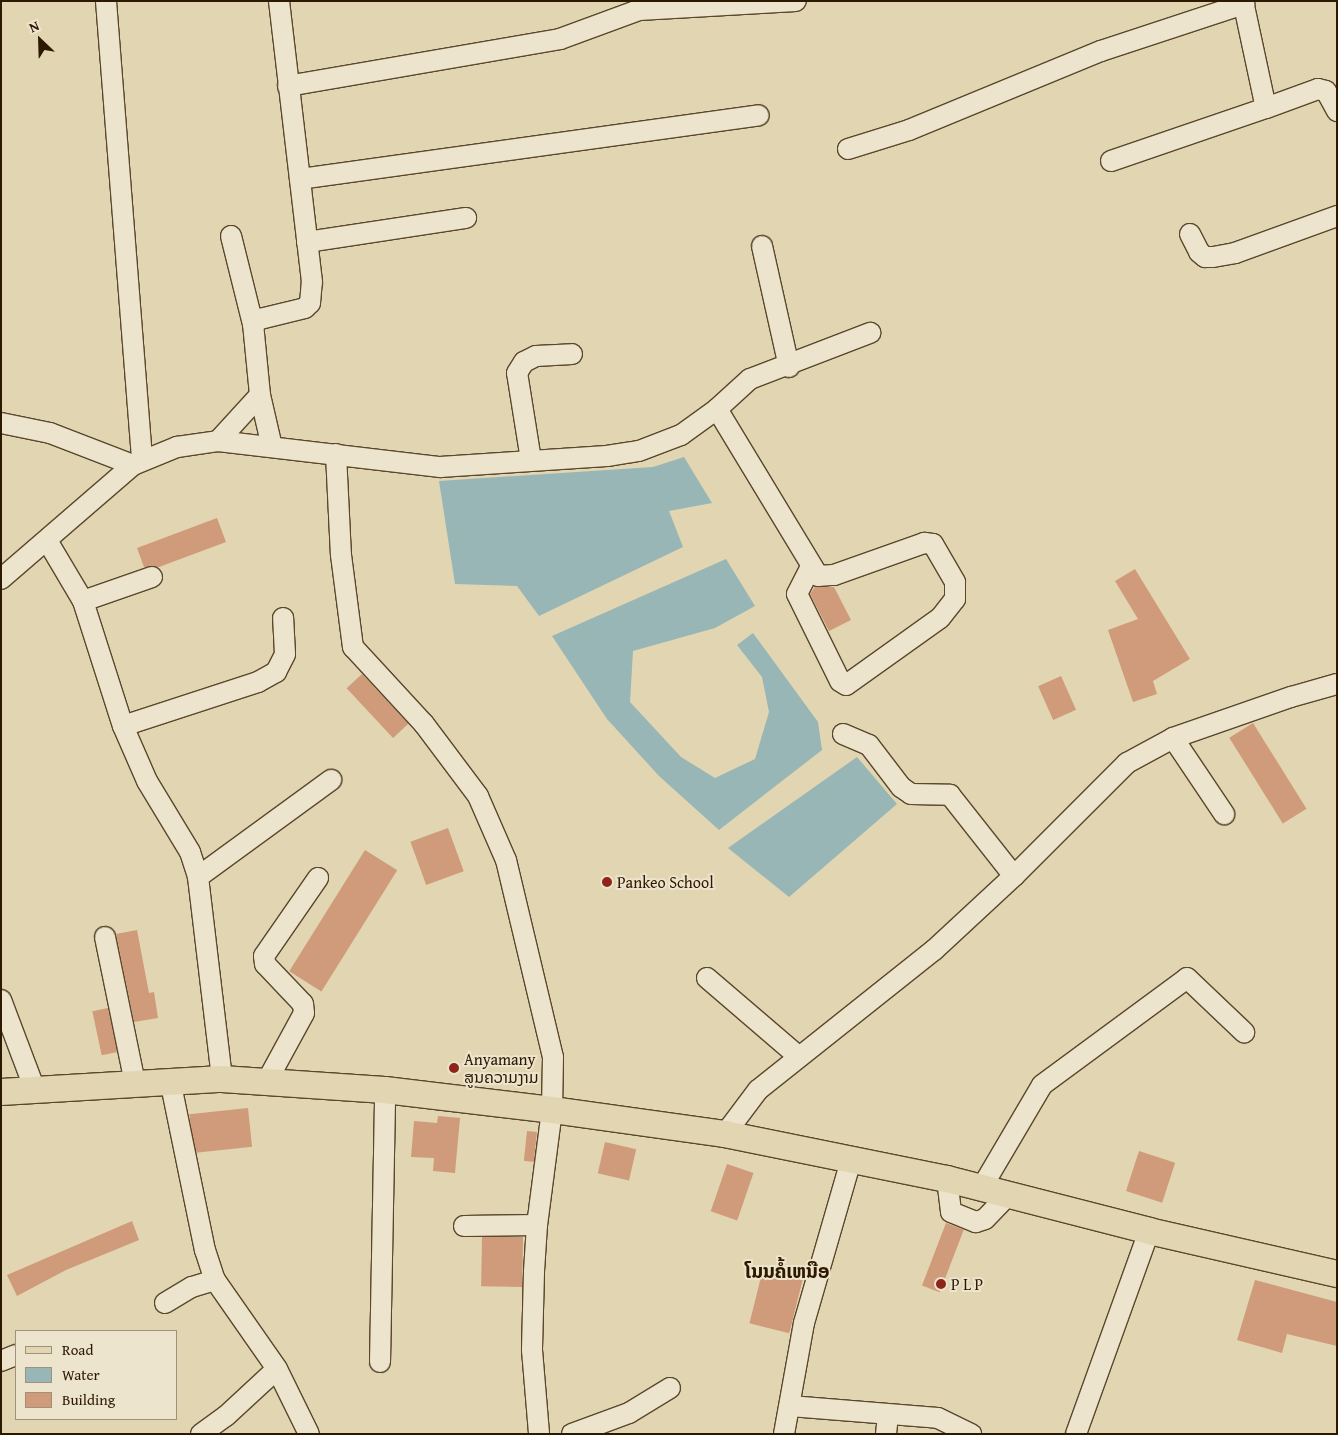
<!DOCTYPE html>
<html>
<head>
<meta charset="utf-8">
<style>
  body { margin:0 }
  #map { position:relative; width:1338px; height:1435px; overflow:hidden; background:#e2d5b1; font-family:"Gentium Book Plus","Noto Sans Lao",serif }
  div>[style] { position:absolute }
  .water>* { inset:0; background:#98b6b6 }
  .building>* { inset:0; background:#cf9b7a; transform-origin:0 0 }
  .roads { filter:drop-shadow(1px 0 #5a472c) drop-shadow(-1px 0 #5a472c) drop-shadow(0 1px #5a472c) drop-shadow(0 -1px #5a472c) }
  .minor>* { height:20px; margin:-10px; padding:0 10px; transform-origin:10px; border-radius:10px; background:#ece4cc }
  .major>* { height:26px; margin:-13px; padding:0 13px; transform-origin:13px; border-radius:13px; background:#e2d5b1 }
  .dots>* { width:14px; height:14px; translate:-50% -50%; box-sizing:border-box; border:2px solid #ece4cc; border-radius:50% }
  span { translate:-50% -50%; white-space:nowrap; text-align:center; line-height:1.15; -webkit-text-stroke:4px #ece4cc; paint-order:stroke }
  .poi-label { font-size:16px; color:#2d1800 }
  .left { translate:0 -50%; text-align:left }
  .quarter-label { font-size:19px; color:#2d1800; font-weight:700 }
  .frame { position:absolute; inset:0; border:2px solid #2d1800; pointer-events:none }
  .legend { position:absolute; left:15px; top:1330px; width:162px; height:90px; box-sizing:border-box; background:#ece4cc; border:1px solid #a0927a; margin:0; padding:6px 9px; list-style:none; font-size:15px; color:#2d1800 }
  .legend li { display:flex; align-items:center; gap:10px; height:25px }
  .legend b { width:25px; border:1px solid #a0927a }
  .north { position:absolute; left:15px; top:15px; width:50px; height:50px; -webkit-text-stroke:4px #ece4cc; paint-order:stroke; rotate:336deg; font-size:14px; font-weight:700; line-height:20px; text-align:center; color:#2d1800 }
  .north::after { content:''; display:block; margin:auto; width:18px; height:22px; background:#2d1800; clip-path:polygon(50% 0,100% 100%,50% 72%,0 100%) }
</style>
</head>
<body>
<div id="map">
  <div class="water">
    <i style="clip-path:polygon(684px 457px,712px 503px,669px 511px,683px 547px,539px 616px,517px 586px,455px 584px,439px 481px,653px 467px)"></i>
    <i style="clip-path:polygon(726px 559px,755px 606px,715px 628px,633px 651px,630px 702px,681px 757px,715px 778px,755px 759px,769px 712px,762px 677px,737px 645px,753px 633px,818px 722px,822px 750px,719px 830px,659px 776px,607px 719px,552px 636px)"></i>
    <i style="clip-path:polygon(857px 757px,897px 804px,789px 897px,728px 848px)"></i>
  </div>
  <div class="building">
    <i style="clip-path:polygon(217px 518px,226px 542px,159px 567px,144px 567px,137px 548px)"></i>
    <i style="clip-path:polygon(1135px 569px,1190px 659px,1153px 681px,1157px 694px,1133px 702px,1108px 630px,1138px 619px,1115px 581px)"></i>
    <i style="clip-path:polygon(834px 587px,851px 620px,829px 631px,810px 594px,815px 587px)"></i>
    <i style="left:362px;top:674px;width:68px;height:21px;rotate:47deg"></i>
    <i style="left:1061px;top:676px;width:37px;height:25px;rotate:66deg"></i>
    <i style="left:1253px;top:723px;width:101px;height:28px;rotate:58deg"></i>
    <i style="left:448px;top:828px;width:46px;height:40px;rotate:70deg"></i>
    <i style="left:365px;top:850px;width:38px;height:143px;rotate:32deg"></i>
    <i style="clip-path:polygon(137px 930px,149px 993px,154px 992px,158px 1018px,134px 1022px,116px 934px)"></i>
    <i style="left:108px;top:1008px;width:45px;height:16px;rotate:78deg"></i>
    <i style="left:248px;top:1108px;width:39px;height:59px;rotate:84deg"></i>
    <i style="clip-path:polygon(438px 1116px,460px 1118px,455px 1173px,433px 1171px,434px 1158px,411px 1157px,414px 1121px,437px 1123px)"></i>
    <i style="left:527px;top:1131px;width:10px;height:30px;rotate:6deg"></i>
    <i style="left:605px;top:1142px;width:32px;height:32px;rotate:13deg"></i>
    <i style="left:1139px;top:1151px;width:38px;height:42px;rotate:18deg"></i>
    <i style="left:727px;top:1164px;width:28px;height:50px;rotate:19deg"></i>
    <i style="clip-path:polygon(132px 1221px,139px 1240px,66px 1270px,17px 1296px,7px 1275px)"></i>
    <i style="left:946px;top:1223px;width:19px;height:67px;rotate:21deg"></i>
    <i style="left:523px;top:1237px;width:50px;height:41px;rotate:91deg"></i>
    <i style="left:763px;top:1269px;width:41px;height:56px;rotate:14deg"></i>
    <i style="clip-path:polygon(1255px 1280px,1337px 1302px,1337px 1346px,1287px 1334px,1282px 1353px,1237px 1340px)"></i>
  </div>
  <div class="roads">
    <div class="minor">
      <i style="left:106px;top:1px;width:459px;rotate:85.5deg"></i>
      <i style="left:1243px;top:1px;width:109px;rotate:77.9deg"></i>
      <i style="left:1266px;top:108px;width:55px;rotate:-20.1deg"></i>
      <i style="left:1318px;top:89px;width:8px;rotate:14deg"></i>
      <i style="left:1326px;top:91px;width:23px;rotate:61deg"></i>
      <i style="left:288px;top:86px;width:276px;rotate:-9.8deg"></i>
      <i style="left:560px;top:39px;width:84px;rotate:-20.2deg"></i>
      <i style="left:639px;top:10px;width:157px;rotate:-3.3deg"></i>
      <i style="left:848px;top:149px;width:64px;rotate:-17.3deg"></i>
      <i style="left:909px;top:130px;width:208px;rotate:-22.4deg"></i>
      <i style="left:1101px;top:51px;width:151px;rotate:-18.2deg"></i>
      <i style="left:1111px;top:161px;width:164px;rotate:-18.9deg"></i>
      <i style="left:300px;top:179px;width:463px;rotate:-7.9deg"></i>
      <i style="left:1190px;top:234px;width:20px;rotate:63deg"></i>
      <i style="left:1199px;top:252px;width:8px;rotate:40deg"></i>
      <i style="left:1205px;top:257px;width:8px"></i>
      <i style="left:1213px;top:257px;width:22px;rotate:-10deg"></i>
      <i style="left:1235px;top:253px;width:109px;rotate:-19.9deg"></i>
      <i style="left:231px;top:236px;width:91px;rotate:76deg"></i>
      <i style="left:307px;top:242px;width:161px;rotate:-8.6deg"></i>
      <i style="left:762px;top:246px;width:124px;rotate:77.4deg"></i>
      <i style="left:260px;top:395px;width:53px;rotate:77deg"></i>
      <i style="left:717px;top:409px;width:195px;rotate:58.8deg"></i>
      <i style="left:818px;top:576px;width:16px;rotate:-4deg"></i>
      <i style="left:834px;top:575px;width:96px;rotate:-19.6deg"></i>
      <i style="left:924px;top:543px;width:9px;rotate:6deg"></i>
      <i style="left:933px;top:544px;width:44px;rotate:59.9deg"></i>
      <i style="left:955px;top:582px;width:17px;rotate:90deg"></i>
      <i style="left:955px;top:599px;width:24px;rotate:128deg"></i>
      <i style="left:940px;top:618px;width:115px;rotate:144.5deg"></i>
      <i style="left:846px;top:685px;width:7px;rotate:-146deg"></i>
      <i style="left:840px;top:681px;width:97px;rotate:-116.3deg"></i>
      <i style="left:797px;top:594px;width:30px;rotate:-63deg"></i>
      <i style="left:1px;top:423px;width:50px;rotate:11.5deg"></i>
      <i style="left:50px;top:433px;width:89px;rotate:21.1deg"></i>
      <i style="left:218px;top:441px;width:62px;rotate:-47.6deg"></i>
      <i style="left:260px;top:395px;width:71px;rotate:-95.6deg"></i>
      <i style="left:253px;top:324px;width:9px;rotate:-36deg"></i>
      <i style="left:260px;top:319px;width:46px;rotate:-13.7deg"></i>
      <i style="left:305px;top:308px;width:7px;rotate:-45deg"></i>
      <i style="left:310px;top:303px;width:21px;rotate:-85deg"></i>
      <i style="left:312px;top:282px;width:283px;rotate:-96.7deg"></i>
      <i style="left:336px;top:454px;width:101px;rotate:87.2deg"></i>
      <i style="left:341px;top:555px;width:93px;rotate:82.6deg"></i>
      <i style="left:353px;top:647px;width:105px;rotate:47.3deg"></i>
      <i style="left:424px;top:724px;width:90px;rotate:53.1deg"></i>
      <i style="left:478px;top:796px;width:70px;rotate:66.4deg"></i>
      <i style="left:506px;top:860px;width:203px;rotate:76.6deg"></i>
      <i style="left:553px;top:1057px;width:53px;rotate:91.1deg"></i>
      <i style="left:552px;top:1110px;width:116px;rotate:97.4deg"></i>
      <i style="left:537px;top:1225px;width:47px;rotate:93.7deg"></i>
      <i style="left:534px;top:1272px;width:78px;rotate:91.5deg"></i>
      <i style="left:532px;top:1350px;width:84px;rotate:85.2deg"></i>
      <i style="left:531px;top:460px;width:88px;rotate:-99.1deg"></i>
      <i style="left:517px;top:373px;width:13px;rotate:-58deg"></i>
      <i style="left:524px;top:362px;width:13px;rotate:-27deg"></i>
      <i style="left:536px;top:356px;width:36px;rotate:-3deg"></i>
      <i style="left:48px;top:542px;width:69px;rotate:59.3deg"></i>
      <i style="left:83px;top:601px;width:131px;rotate:72.3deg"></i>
      <i style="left:123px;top:726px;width:60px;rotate:66.4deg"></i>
      <i style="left:147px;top:781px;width:83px;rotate:58.8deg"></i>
      <i style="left:190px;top:852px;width:26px;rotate:72deg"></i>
      <i style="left:198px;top:877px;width:203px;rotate:83.2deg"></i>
      <i style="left:1px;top:579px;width:174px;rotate:-40.8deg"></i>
      <i style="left:133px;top:465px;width:48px;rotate:-22.2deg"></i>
      <i style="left:177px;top:447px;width:41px;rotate:-8.3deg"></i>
      <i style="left:218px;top:441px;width:224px;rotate:6.7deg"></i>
      <i style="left:440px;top:467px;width:167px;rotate:-3.8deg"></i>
      <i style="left:607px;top:456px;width:32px;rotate:-9deg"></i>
      <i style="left:639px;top:451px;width:45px;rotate:-20.9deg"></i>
      <i style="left:681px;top:435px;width:44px;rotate:-35.8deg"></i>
      <i style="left:717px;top:409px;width:45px;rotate:-42.3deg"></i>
      <i style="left:750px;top:379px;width:129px;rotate:-21deg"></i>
      <i style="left:83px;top:601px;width:73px;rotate:-19.2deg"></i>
      <i style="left:123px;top:726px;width:142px;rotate:-18.1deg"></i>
      <i style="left:258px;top:682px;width:21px;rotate:-29deg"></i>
      <i style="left:276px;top:672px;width:20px;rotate:-63deg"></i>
      <i style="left:285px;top:654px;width:36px;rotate:-93deg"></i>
      <i style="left:843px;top:734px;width:28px;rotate:23deg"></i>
      <i style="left:869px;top:745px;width:53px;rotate:52.7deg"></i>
      <i style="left:901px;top:787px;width:12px;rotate:35deg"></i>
      <i style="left:911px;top:794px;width:39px;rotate:1deg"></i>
      <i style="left:950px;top:795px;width:103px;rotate:51.7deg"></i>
      <i style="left:1173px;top:738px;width:92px;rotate:56.1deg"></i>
      <i style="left:198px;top:877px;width:165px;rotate:-36.1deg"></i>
      <i style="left:105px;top:937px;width:149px;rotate:78.4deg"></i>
      <i style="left:707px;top:978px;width:120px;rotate:40.6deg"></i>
      <i style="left:1px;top:1000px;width:96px;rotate:69.3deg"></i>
      <i style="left:170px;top:1080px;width:174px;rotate:78.4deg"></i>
      <i style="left:205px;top:1250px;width:32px;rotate:72deg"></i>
      <i style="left:215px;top:1280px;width:108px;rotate:55.1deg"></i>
      <i style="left:277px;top:1369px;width:72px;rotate:63.8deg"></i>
      <i style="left:267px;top:1081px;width:77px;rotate:-61.4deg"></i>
      <i style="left:304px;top:1013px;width:9px;rotate:-96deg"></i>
      <i style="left:303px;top:1004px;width:55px;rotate:-133.5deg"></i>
      <i style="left:265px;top:964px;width:8px;rotate:-97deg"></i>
      <i style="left:264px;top:956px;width:95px;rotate:-55.3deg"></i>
      <i style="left:725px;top:1134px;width:55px;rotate:-53.1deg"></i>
      <i style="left:758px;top:1090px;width:225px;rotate:-38.5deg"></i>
      <i style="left:934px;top:950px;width:109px;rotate:-42.8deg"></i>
      <i style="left:1014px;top:876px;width:160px;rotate:-45deg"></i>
      <i style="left:1127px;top:763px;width:52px;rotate:-28.5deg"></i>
      <i style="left:1173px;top:738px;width:125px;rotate:-19.2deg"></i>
      <i style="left:1291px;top:697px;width:48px;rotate:-15.8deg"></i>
      <i style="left:947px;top:1179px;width:33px;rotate:83deg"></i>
      <i style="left:951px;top:1212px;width:27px;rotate:22deg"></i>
      <i style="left:976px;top:1222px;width:9px;rotate:-18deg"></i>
      <i style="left:985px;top:1219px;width:35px;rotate:-46deg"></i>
      <i style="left:982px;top:1187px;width:118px;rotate:-59.5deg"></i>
      <i style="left:1042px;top:1085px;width:180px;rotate:-36.4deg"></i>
      <i style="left:1187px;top:978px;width:79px;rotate:43.5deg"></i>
      <i style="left:464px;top:1226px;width:73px;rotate:-0.8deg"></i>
      <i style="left:165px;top:1303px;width:31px;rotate:-31deg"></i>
      <i style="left:192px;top:1287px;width:24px;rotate:-17deg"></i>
      <i style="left:1px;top:1361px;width:16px;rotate:-22deg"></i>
      <i style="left:380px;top:1362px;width:272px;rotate:-88.9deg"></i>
      <i style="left:790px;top:1406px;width:148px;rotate:4.6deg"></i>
      <i style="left:938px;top:1418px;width:37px;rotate:26deg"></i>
      <i style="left:201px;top:1434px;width:31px;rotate:-36deg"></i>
      <i style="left:226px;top:1416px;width:69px;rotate:-42.7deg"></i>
      <i style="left:572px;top:1434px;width:61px;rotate:-20.2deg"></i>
      <i style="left:629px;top:1413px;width:48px;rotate:-31.4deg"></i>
      <i style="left:784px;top:1434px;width:113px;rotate:-79.8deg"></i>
      <i style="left:804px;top:1323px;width:170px;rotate:-73.9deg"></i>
      <i style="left:886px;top:1434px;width:19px;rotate:-84deg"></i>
      <i style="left:1076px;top:1434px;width:216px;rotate:-70.2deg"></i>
    </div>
    <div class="major">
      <i style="left:1px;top:1092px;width:221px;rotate:-3.4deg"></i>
      <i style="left:222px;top:1079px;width:163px;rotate:3.9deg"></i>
      <i style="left:385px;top:1090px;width:168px;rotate:6.8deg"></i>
      <i style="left:552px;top:1110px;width:175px;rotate:7.9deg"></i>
      <i style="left:725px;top:1134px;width:227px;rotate:11.5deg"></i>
      <i style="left:947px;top:1179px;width:209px;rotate:14.4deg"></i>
      <i style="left:1149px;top:1231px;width:193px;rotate:12.9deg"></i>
    </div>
  </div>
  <div class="dots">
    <i style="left:607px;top:882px;background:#8f2418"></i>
    <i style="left:454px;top:1068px;background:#8f2418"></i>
    <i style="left:941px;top:1284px;background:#8f2418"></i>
  </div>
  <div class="poi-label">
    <span class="left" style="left:617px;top:882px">Pankeo School</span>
    <span class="left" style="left:464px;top:1068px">Anyamany<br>ສູນຄວາມງາມ</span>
    <span class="left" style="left:951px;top:1284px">P L P</span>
  </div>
  <div class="quarter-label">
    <span style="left:787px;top:1272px">ໂນນຄໍ້ເຫນືອ</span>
  </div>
  <div class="frame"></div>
  <ul class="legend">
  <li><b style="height:6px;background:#e2d5b1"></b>Road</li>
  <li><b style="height:14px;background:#98b6b6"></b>Water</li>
  <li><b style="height:14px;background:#cf9b7a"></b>Building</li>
  </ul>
  <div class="north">N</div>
</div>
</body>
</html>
